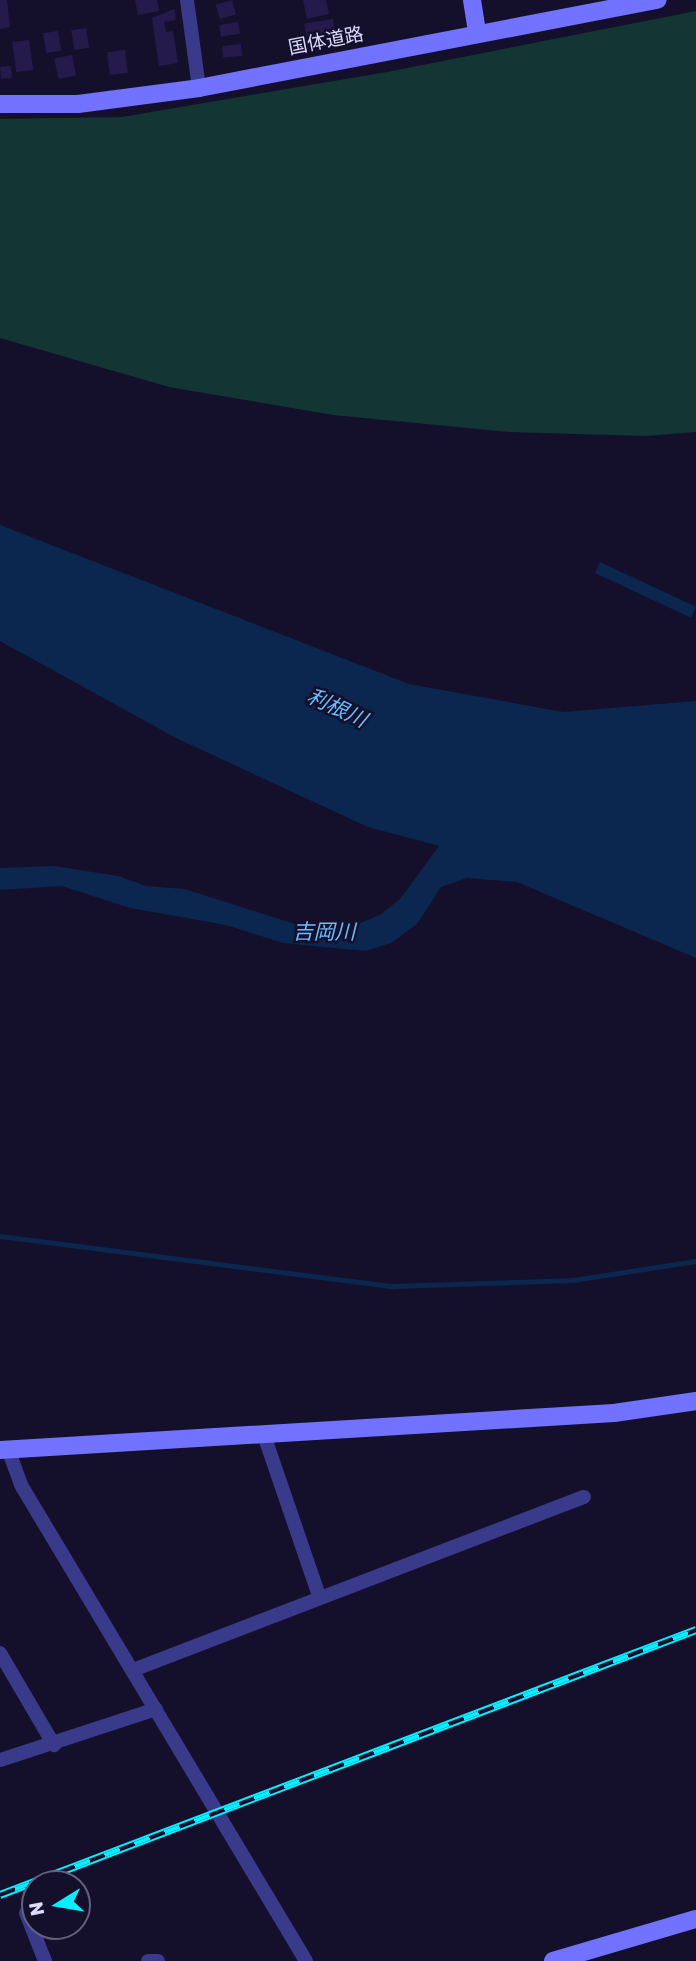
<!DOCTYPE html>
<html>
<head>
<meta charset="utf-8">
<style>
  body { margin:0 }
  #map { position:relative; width:696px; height:1961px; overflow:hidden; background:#14102b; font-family:Rubik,"Noto Sans JP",sans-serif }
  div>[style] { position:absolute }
  .green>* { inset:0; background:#133533 }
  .water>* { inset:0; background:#0b264f; transform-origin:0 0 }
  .stream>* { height:5px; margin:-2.5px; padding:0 2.5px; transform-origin:2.5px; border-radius:2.5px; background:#0b264f }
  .building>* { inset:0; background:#241b4c; transform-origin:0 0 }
  .street>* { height:14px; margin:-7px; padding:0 7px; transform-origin:7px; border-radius:7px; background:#3a3a8b }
  .secondary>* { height:18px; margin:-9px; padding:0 9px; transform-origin:9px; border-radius:9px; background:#7172ff }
  .rail>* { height:8px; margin-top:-4px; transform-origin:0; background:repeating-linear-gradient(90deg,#14102b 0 16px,#06eeff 0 32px); box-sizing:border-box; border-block:2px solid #06eeff }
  span { translate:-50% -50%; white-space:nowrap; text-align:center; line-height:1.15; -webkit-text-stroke:5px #14102b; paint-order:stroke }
  .street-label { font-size:19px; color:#dddaff }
  .water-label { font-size:21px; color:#68beff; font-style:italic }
  .north { position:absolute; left:21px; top:1870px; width:70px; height:70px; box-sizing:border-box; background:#14102b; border:2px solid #646180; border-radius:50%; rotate:259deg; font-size:19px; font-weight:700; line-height:28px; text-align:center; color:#dddaff }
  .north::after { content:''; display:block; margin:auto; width:24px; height:32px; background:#06eeff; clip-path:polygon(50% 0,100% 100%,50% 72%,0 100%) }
</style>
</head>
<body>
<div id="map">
  <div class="green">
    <i style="clip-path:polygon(696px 11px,696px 432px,646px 436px,509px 432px,333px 415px,169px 387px,0 338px,0 119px,122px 117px,387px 72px)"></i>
  </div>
  <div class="water">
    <i style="clip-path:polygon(0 525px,409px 684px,563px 712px,696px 701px,696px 958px,517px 882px,467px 878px,441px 887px,417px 924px,391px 943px,366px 951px,283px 943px,226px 925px,130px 908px,62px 886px,0 890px,0 868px,54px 866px,118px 876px,146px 886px,185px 889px,301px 926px,345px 929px,380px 915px,401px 898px,439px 846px,368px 827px,176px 738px,0 641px)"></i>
    <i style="left:600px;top:562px;width:106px;height:12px;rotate:25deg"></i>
  </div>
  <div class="stream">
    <i style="left:0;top:1236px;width:396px;rotate:7.3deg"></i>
    <i style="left:393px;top:1286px;width:180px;rotate:-1.9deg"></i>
    <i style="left:573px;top:1280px;width:124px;rotate:-8.8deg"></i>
  </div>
  <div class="building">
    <i style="clip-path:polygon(0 0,7px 0,10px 27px,0 29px)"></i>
    <i style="clip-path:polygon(135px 0,157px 0,159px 11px,138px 15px)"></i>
    <i style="left:232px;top:0;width:15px;height:17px;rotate:74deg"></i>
    <i style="clip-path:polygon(303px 0,326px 0,329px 14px,307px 19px)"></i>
    <i style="clip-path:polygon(174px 9px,176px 20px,164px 22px,166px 32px,173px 31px,178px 63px,159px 66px,152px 18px)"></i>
    <i style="left:333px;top:19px;width:19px;height:29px;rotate:81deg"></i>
    <i style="left:238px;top:22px;width:12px;height:19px;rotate:81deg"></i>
    <i style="left:86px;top:28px;width:20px;height:15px;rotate:81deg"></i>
    <i style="left:58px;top:31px;width:20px;height:15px;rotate:81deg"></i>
    <i style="left:29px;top:40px;width:30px;height:17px;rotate:82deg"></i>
    <i style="left:241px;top:44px;width:12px;height:19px;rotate:85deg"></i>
    <i style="left:125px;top:50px;width:23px;height:18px;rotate:83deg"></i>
    <i style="left:72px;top:55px;width:21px;height:18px;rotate:79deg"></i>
    <i style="left:11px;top:66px;width:12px;height:11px;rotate:85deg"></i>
  </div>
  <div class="street">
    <i style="left:187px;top:0;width:89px;rotate:82.2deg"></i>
    <i style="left:265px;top:1438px;width:167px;rotate:71.1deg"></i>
    <i style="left:8px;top:1449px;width:38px;rotate:70deg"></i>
    <i style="left:21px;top:1485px;width:555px;rotate:59.09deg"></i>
    <i style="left:0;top:1653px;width:107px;rotate:59.6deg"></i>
    <i style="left:133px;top:1670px;width:483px;rotate:-21deg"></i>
    <i style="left:0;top:1760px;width:164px;rotate:-18.1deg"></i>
    <i style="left:26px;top:1913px;width:52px;rotate:68.4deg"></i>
    <i style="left:148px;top:1961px;width:10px"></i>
  </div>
  <div class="secondary">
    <i style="left:472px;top:0;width:31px;rotate:81deg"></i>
    <i style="left:0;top:104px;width:78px"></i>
    <i style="left:78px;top:104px;width:122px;rotate:-7.5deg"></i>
    <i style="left:199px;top:88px;width:467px;rotate:-10.9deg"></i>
    <i style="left:0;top:1450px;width:615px;rotate:-3.45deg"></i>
    <i style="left:614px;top:1413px;width:83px;rotate:-8.3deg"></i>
    <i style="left:553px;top:1961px;width:149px;rotate:-16.4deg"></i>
  </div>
  <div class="rail">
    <i style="left:0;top:1895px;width:745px;rotate:-20.84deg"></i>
  </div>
  <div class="street-label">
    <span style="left:326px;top:41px;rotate:-11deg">国体道路</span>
  </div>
  <div class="water-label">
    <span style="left:337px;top:708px;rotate:25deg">利根川</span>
    <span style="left:324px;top:932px">吉岡川</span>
  </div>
  <div class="north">N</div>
</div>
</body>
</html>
